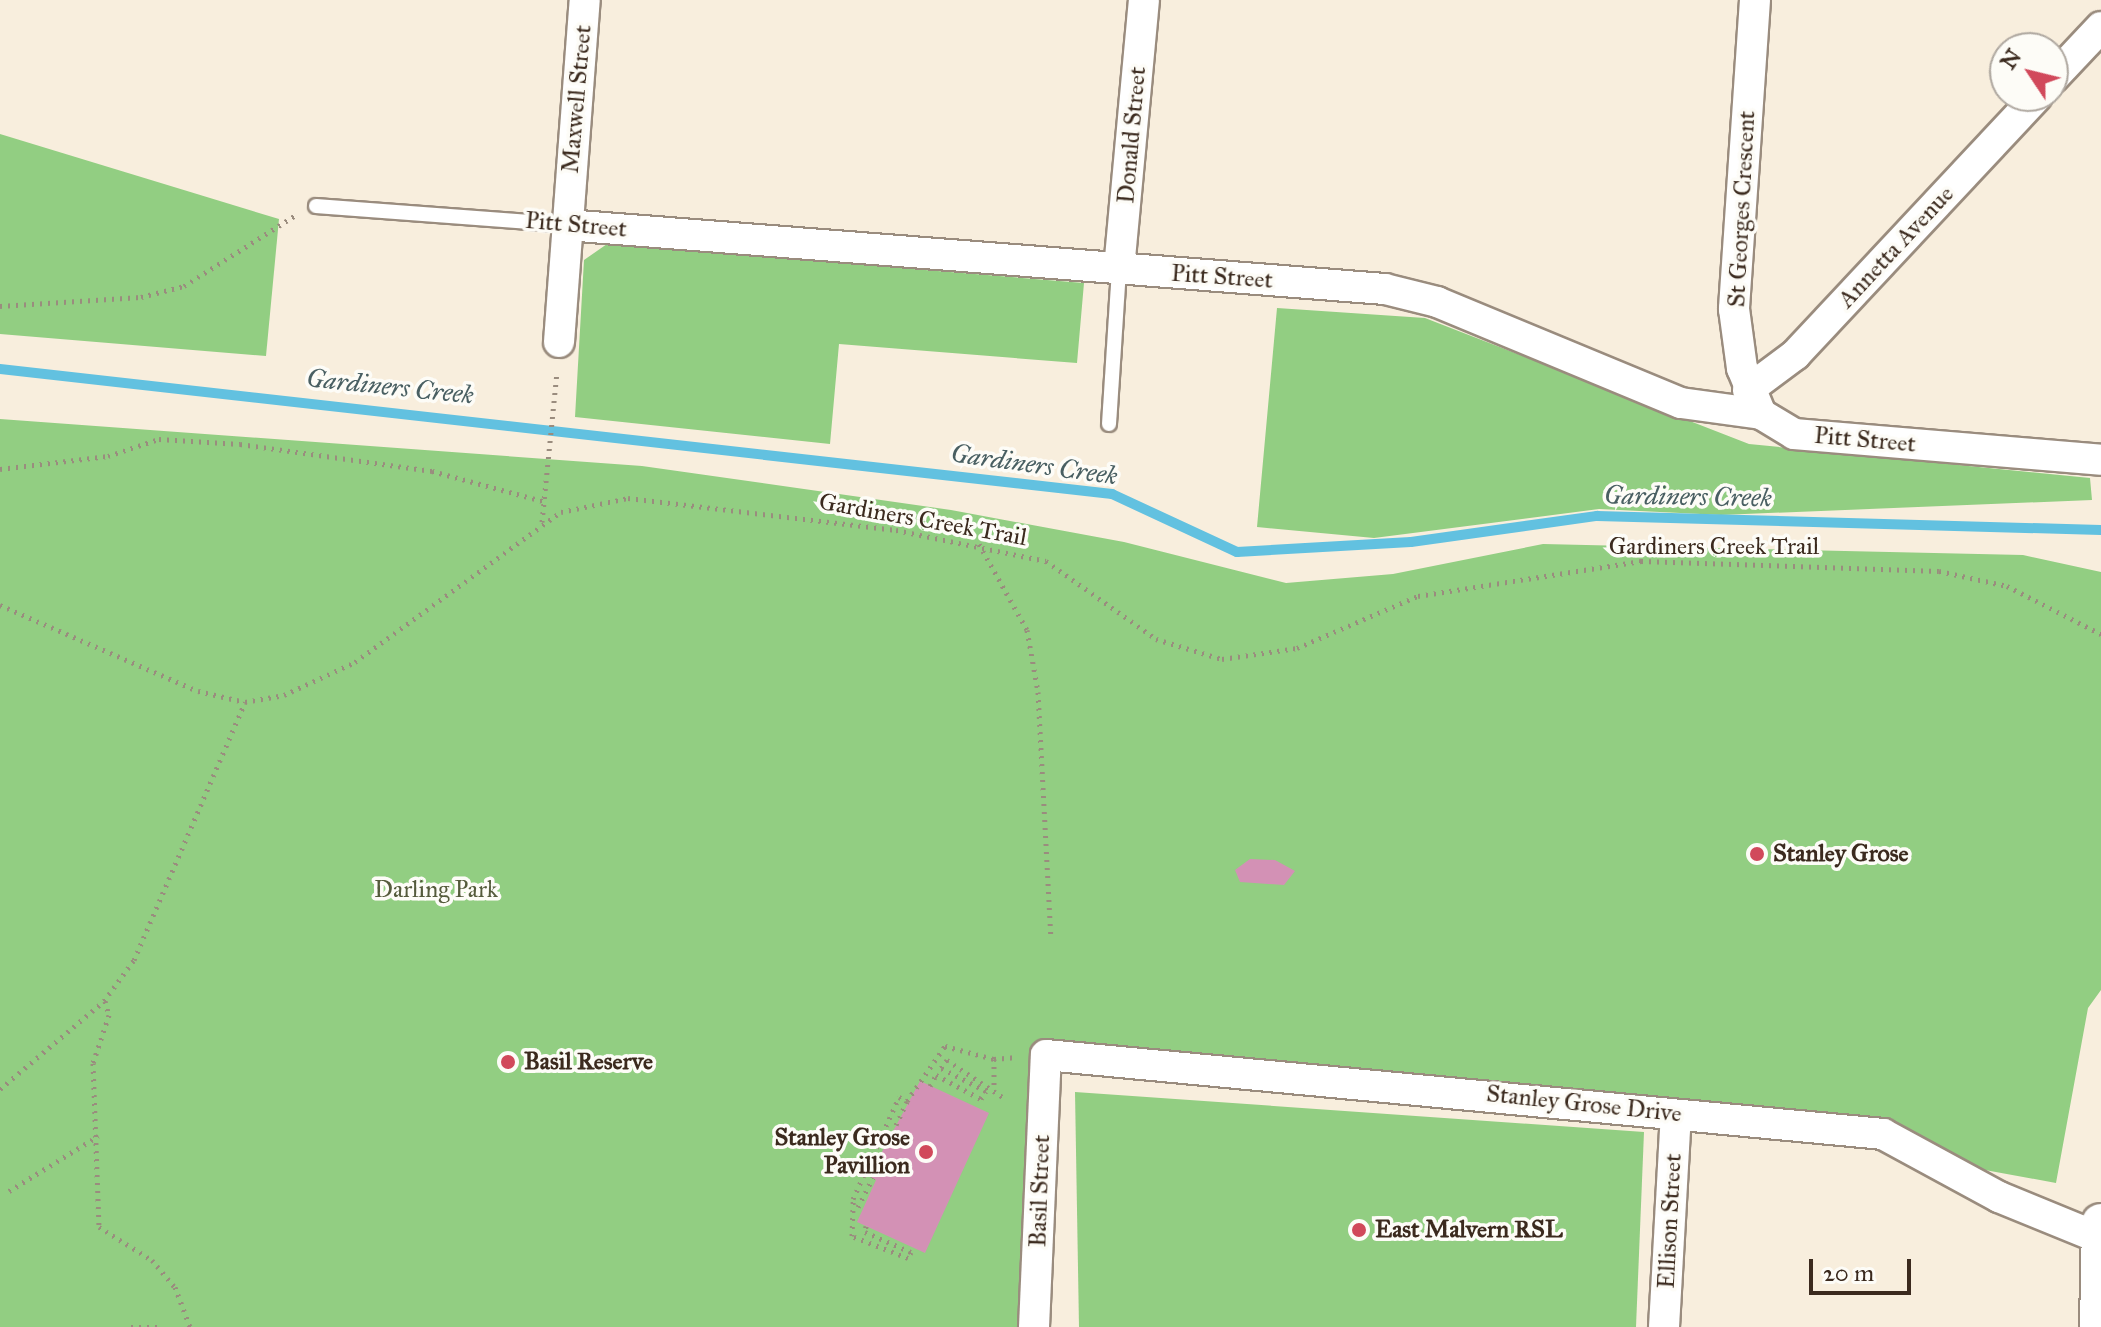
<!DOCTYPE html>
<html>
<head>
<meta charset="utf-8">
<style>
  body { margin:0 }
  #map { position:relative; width:2101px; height:1327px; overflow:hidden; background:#f8eedd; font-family:"IM FELL Great Primer",serif }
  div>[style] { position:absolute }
  .green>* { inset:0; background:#92ce82 }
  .stream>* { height:10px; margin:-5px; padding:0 5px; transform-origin:5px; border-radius:5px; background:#62c1e0 }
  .building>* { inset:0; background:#d391b5 }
  .path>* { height:5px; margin-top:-2.5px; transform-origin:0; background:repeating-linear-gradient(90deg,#9a8c7e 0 2px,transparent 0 8px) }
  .roads { filter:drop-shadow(2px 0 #9a8c7e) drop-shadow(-2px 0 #9a8c7e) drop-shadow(0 2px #9a8c7e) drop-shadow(0 -2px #9a8c7e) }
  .service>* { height:14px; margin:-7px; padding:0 7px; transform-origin:7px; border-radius:7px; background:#fff }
  .minor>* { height:30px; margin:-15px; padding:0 15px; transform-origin:15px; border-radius:15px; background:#fff }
  .tertiary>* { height:38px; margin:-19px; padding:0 19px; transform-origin:19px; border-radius:19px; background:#fff }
  .dots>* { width:22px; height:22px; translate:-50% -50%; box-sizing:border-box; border:4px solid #fdfcf7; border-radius:50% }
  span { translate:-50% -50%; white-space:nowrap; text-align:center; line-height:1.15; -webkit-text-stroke:7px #fdfcf7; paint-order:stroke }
  .street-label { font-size:24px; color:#3b2a1e }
  .poi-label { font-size:24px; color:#3b2a1e; font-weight:700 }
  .left { translate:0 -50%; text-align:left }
  .right { translate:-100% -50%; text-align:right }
  .park-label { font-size:24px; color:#555b3c }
  .water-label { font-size:26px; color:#495f62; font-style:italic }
  .north { position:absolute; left:1989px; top:32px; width:80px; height:80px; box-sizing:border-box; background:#fdfcf7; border:2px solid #afa8a0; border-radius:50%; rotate:305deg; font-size:22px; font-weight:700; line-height:32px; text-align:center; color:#3b2a1e }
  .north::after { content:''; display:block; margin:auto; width:28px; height:36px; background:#d1495b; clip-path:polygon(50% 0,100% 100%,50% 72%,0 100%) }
  .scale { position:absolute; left:1809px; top:1259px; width:102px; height:36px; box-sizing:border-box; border:4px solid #3b2a1e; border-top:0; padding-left:10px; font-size:24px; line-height:28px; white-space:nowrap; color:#3b2a1e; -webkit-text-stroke:6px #fdfcf7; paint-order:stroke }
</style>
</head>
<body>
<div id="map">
  <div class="green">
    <i style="clip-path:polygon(0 134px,279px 219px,266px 356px,0 334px)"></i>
    <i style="clip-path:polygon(607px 244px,1084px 283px,1077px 363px,839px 344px,830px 444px,575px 417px,584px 260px)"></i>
    <i style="clip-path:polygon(1277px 308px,1425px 318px,1749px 444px,2090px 478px,2092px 500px,1721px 515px,1599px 509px,1374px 538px,1257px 527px)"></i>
    <i style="clip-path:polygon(0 419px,642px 466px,951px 510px,1124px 542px,1286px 583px,1393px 574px,1543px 544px,2023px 555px,2101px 572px,2101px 990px,2088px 1008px,2056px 1183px,1516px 1084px,1035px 1058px,1018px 1327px,0 1327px)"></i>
    <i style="clip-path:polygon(1075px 1092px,1644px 1132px,1636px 1327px,1079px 1327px)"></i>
  </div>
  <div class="stream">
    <i style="left:0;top:369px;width:1119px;rotate:6.41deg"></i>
    <i style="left:1112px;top:494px;width:138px;rotate:24.9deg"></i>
    <i style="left:1237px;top:552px;width:174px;rotate:-3.3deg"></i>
    <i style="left:1411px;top:542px;width:188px;rotate:-8deg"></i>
    <i style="left:1597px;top:516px;width:504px;rotate:1.59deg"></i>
  </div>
  <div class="building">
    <i style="clip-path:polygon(1250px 859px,1275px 860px,1295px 871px,1284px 885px,1240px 882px,1235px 870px)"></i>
    <i style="clip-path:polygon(920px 1081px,989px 1113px,925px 1253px,857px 1222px,876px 1180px,869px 1176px)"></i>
  </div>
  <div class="path">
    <i style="left:0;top:306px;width:141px;rotate:-3.7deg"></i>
    <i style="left:141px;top:297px;width:44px;rotate:-14.3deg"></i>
    <i style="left:184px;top:286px;width:133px;rotate:-32.4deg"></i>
    <i style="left:0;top:469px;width:109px;rotate:-6.9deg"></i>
    <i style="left:108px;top:456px;width:54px;rotate:-18.4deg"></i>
    <i style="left:159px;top:439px;width:81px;rotate:3.5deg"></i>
    <i style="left:240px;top:444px;width:194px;rotate:8deg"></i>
    <i style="left:432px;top:471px;width:118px;rotate:15.2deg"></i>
    <i style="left:542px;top:522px;width:150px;rotate:-84.3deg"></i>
    <i style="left:979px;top:544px;width:98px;rotate:60.8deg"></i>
    <i style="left:1027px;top:630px;width:63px;rotate:79.9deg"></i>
    <i style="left:1038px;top:692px;width:246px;rotate:87deg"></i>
    <i style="left:0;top:605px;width:216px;rotate:23.5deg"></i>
    <i style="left:198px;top:691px;width:48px;rotate:13.2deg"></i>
    <i style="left:245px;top:702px;width:40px;rotate:-10deg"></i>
    <i style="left:284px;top:695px;width:78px;rotate:-24.9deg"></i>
    <i style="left:355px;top:662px;width:255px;rotate:-36.1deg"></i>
    <i style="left:561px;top:512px;width:68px;rotate:-11.8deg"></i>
    <i style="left:628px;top:498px;width:270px;rotate:6.8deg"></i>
    <i style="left:896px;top:530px;width:153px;rotate:11.7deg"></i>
    <i style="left:1046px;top:561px;width:135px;rotate:35.3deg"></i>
    <i style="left:1156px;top:639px;width:69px;rotate:16.9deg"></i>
    <i style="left:1222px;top:659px;width:76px;rotate:-8.3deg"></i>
    <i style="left:1297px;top:648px;width:132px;rotate:-23.3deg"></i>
    <i style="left:1418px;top:596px;width:226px;rotate:-8.9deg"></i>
    <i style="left:1641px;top:561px;width:298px;rotate:1.9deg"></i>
    <i style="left:1939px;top:571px;width:70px;rotate:12.4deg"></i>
    <i style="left:2007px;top:586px;width:106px;rotate:27.1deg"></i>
    <i style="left:105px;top:1001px;width:15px;rotate:74deg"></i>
    <i style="left:109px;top:1015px;width:51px;rotate:108.4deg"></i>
    <i style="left:93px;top:1063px;width:164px;rotate:87.9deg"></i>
    <i style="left:99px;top:1227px;width:62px;rotate:31.9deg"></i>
    <i style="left:152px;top:1260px;width:35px;rotate:50deg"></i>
    <i style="left:175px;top:1287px;width:43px;rotate:69.4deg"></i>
    <i style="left:994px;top:1059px;width:23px;rotate:-5deg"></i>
    <i style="left:930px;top:1086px;width:13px;rotate:-61deg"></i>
    <i style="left:936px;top:1075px;width:51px;rotate:28.1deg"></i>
    <i style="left:981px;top:1099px;width:9px;rotate:-58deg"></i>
    <i style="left:986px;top:1091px;width:51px;rotate:-152.9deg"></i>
    <i style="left:941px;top:1068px;width:10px;rotate:-53deg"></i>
    <i style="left:947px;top:1060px;width:69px;rotate:33.7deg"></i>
    <i style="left:0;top:1089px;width:136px;rotate:-40.2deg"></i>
    <i style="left:104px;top:1001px;width:51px;rotate:-53.8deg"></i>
    <i style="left:134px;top:960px;width:281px;rotate:-66.7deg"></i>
    <i style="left:896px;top:1125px;width:26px;rotate:-65deg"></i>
    <i style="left:9px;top:1191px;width:105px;rotate:-31.7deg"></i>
    <i style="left:858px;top:1207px;width:33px;rotate:-63deg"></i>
    <i style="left:866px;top:1226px;width:6px;rotate:99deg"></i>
    <i style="left:865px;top:1232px;width:50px;rotate:23.5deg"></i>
    <i style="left:911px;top:1252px;width:7px;rotate:117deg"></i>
    <i style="left:908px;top:1258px;width:60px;rotate:-158.6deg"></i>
    <i style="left:852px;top:1236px;width:37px;rotate:-88deg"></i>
    <i style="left:853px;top:1199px;width:112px;rotate:-65.7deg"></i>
    <i style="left:899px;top:1097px;width:9px;rotate:27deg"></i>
    <i style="left:907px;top:1101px;width:67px;rotate:-55.4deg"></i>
    <i style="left:945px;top:1046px;width:51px;rotate:14.9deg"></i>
    <i style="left:994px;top:1059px;width:27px;rotate:90deg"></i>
    <i style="left:131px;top:1327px;width:31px"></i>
  </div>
  <div class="roads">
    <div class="service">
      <i style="left:316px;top:206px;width:251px;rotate:4.3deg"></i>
      <i style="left:1109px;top:424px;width:155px;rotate:-86.3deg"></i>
    </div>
    <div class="minor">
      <i style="left:1755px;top:0;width:310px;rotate:93.9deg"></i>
      <i style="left:1734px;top:309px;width:60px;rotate:82.3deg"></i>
      <i style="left:1742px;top:368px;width:50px;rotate:67.6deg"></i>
      <i style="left:2053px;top:78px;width:70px;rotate:-46.7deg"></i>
      <i style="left:566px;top:225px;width:821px;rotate:4.47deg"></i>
      <i style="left:1385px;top:289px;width:54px;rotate:14deg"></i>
      <i style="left:1437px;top:302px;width:264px;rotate:22.5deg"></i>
      <i style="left:1681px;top:403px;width:81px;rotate:7.8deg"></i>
      <i style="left:1761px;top:414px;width:39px;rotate:31deg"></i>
      <i style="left:1794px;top:434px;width:308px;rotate:4.8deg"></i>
      <i style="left:1119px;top:269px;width:270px;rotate:-84.7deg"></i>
      <i style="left:559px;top:342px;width:343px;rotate:-85.7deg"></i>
      <i style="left:1748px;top:390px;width:59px;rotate:-36.7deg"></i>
      <i style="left:1795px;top:355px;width:354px;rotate:-46.9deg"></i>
      <i style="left:1034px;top:1327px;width:272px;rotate:-87.5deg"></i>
      <i style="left:1046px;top:1055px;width:841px;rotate:5.39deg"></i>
      <i style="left:1883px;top:1134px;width:132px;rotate:28.5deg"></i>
      <i style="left:1999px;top:1197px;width:108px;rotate:22.3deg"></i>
      <i style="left:1664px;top:1327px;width:212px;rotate:-86.8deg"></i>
    </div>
    <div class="tertiary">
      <i style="left:2099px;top:1327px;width:104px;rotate:-88.9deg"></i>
    </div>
  </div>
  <div class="dots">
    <i style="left:1757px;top:854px;background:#d1495b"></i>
    <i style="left:508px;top:1062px;background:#d1495b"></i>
    <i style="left:926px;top:1152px;background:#d1495b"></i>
    <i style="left:1359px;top:1230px;background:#d1495b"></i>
  </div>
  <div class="street-label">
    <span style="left:577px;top:99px;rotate:-85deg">Maxwell Street</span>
    <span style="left:1132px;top:135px;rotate:-85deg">Donald Street</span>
    <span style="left:1742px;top:209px;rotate:-87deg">St Georges Crescent</span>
    <span style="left:576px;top:225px;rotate:5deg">Pitt Street</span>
    <span style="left:1896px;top:247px;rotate:-47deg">Annetta Avenue</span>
    <span style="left:1222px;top:277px;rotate:4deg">Pitt Street</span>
    <span style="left:1865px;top:440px;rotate:5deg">Pitt Street</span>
    <span style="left:923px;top:520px;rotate:10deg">Gardiners Creek Trail</span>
    <span style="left:1714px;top:547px">Gardiners Creek Trail</span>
    <span style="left:1584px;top:1104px;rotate:6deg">Stanley Grose Drive</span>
    <span style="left:1040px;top:1191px;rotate:-88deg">Basil Street</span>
    <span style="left:1670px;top:1221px;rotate:-87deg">Ellison Street</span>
  </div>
  <div class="poi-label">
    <span class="left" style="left:1773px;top:854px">Stanley Grose</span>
    <span class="left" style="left:524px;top:1062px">Basil Reserve</span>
    <span class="right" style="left:910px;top:1152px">Stanley Grose<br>Pavillion</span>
    <span class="left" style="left:1375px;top:1230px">East Malvern RSL</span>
  </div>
  <div class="park-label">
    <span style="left:436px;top:890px">Darling Park</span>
  </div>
  <div class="water-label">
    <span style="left:390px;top:387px;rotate:6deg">Gardiners Creek</span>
    <span style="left:1034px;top:465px;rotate:8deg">Gardiners Creek</span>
    <span style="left:1688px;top:497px;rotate:1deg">Gardiners Creek</span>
  </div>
  <div class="north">N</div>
  <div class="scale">20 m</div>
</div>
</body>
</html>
